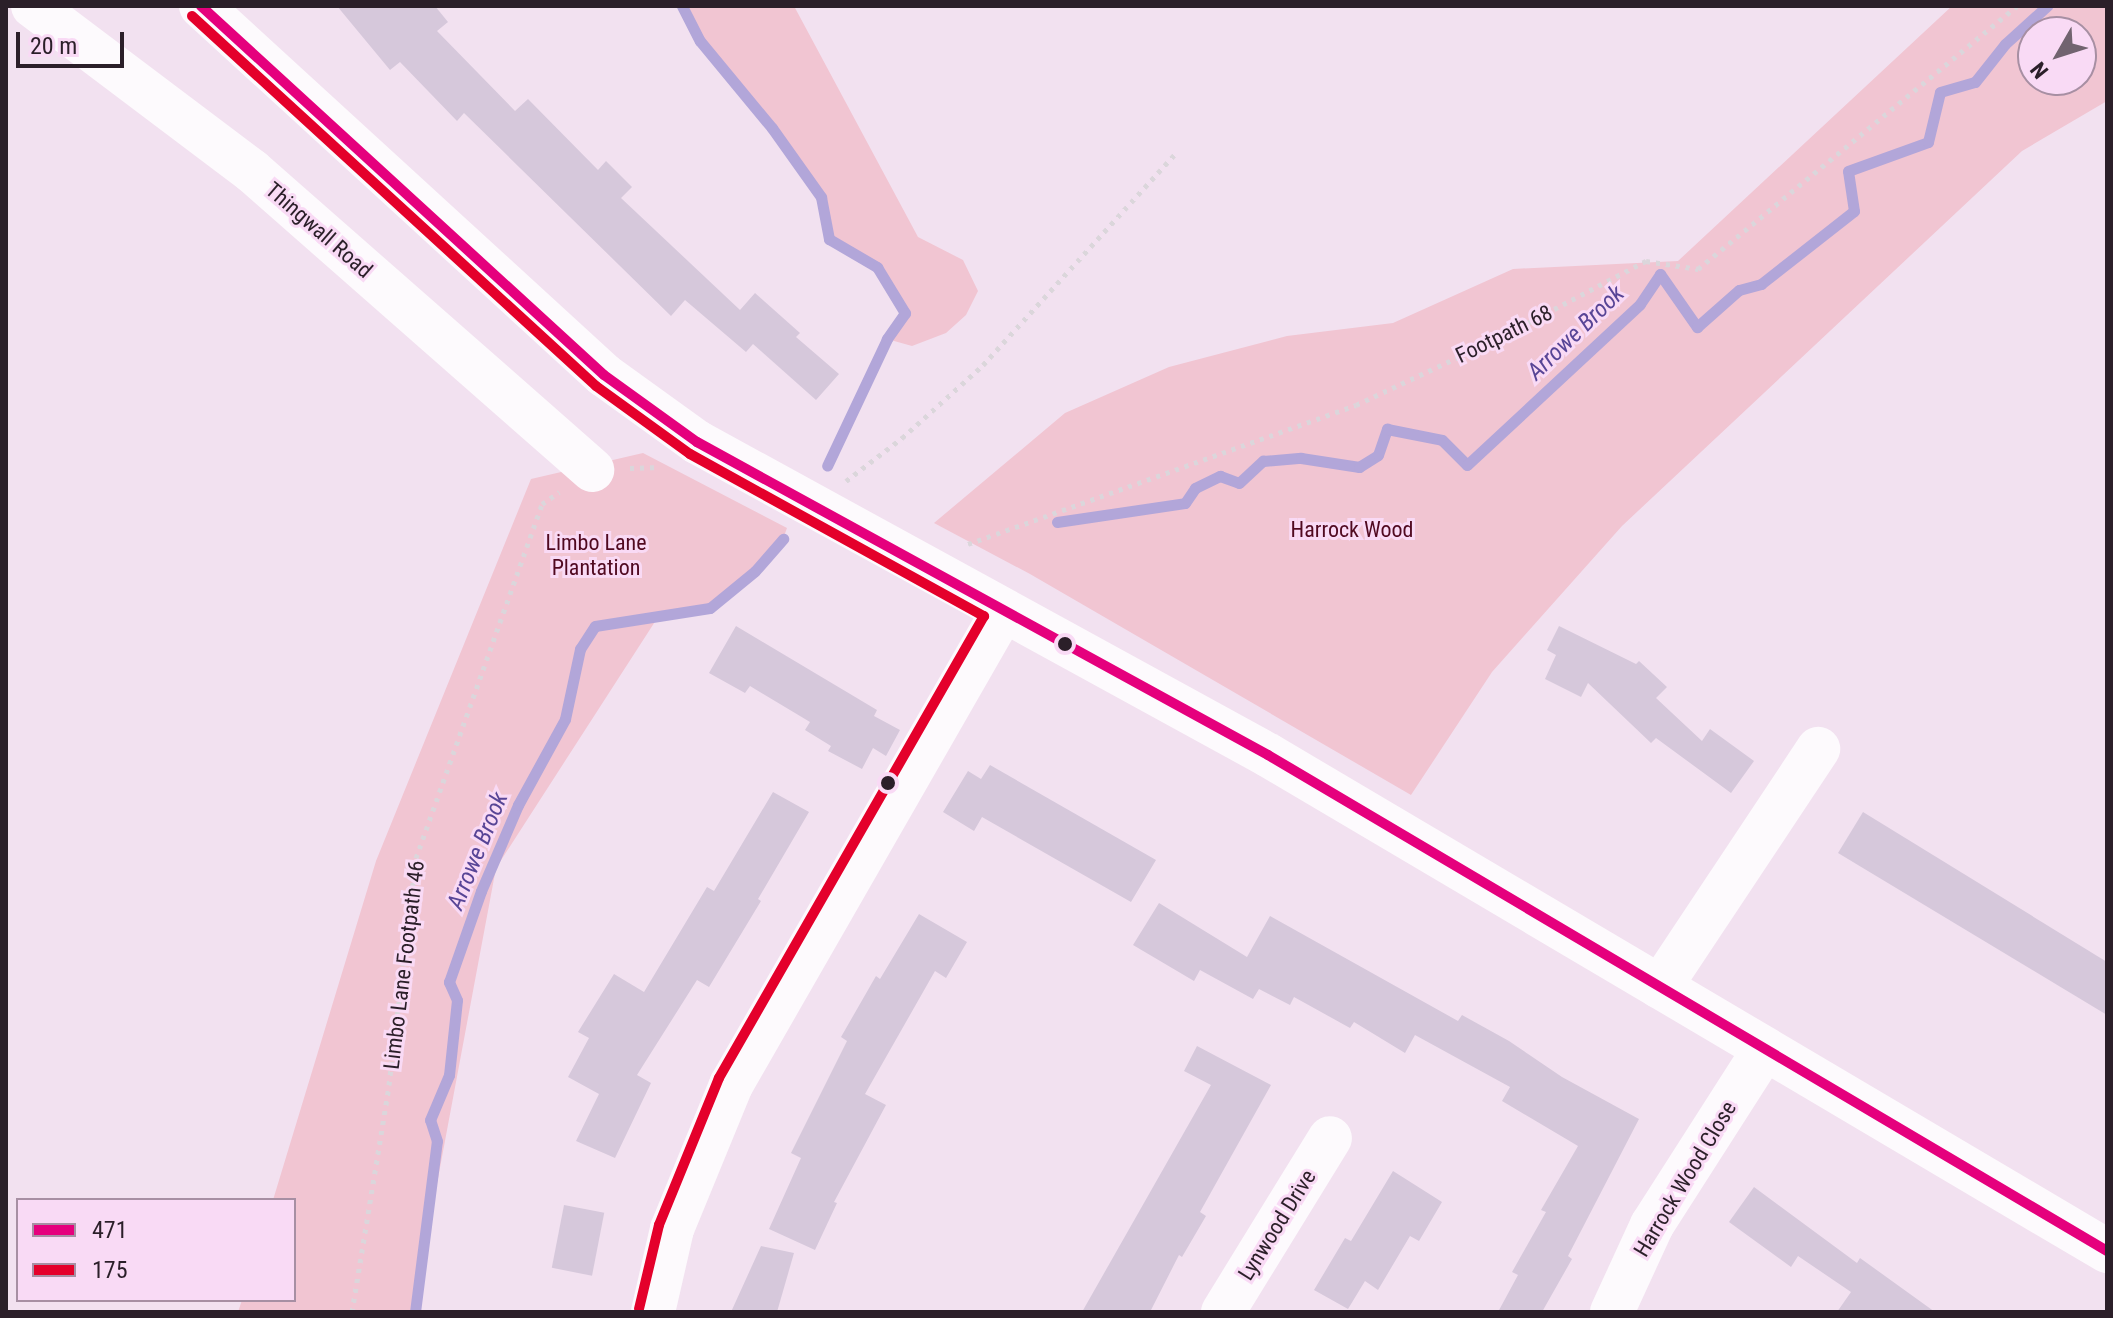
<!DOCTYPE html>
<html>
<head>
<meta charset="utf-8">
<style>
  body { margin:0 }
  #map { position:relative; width:2113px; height:1318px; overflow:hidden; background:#f2e1f0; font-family:"Roboto Condensed",sans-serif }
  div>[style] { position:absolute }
  .green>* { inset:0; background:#f1c5d2 }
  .stream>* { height:11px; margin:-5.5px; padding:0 5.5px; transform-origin:5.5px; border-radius:5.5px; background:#b2a6d9 }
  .building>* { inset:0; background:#d6c8db; transform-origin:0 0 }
  .path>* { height:5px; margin-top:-2.5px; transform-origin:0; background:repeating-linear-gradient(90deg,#dbd6db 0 4px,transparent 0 10px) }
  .minor>* { height:44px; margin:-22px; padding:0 22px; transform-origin:22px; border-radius:22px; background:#fdfafd }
  .bus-1>* { height:10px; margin:-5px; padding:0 5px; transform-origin:5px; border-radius:5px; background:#e5007d }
  .bus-2>* { height:10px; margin:-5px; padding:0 5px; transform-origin:5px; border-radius:5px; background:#e4002b }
  .dots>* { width:22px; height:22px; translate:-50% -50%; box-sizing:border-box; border:4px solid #f9daf5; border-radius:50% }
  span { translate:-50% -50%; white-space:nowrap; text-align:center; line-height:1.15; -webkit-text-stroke:6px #f9daf5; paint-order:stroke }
  .street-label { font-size:22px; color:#2b1f29 }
  .park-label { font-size:22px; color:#500920 }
  .water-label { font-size:24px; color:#584596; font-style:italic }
  .frame { position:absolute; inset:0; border:8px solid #2b1f29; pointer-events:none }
  .legend { position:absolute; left:16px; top:1198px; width:280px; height:104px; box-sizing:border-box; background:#f9daf5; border:2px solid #a78fa3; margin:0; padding:10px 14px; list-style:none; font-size:24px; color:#2b1f29 }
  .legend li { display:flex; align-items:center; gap:16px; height:40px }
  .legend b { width:40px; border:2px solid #a78fa3 }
  .north { position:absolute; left:2017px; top:16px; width:80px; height:80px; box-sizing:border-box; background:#f9daf5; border:2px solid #a78fa3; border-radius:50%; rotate:231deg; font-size:22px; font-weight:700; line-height:32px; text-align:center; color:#2b1f29 }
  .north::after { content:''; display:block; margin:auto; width:28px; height:36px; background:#71636f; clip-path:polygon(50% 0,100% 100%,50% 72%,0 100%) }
  .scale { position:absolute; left:16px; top:32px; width:108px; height:36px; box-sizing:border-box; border:4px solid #2b1f29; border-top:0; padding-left:10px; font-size:24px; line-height:28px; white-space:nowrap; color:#2b1f29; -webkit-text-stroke:6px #f9daf5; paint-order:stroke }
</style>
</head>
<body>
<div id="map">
  <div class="green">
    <i style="clip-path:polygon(682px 6px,794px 6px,918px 237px,963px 260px,978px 291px,966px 315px,946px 333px,912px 346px,887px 339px,905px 312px,877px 267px,829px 239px,821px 197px,772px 128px,700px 41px)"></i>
    <i style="clip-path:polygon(evenodd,1952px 6px,2107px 6px,2107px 101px,2022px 151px,1622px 526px,1492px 672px,1411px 795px,1030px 574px,934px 523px,1065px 413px,1169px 367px,1287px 336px,1393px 323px,1513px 269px,1678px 261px,1952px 6px,2033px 32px,2081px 32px,2081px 80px,2033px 80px,2033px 32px)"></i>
    <i style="clip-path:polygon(643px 453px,787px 528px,783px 539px,755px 571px,710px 608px,658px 617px,496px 868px,413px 1312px,238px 1312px,242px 1300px,294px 1300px,294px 1200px,273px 1200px,376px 861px,531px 479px)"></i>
  </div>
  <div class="stream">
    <i style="left:682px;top:6px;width:39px;rotate:63deg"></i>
    <i style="left:700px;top:41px;width:113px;rotate:50.4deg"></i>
    <i style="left:772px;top:128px;width:85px;rotate:54.6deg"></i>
    <i style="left:821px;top:197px;width:43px;rotate:79.2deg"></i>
    <i style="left:829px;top:239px;width:56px;rotate:30.3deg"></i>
    <i style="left:877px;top:267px;width:54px;rotate:58.7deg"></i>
    <i style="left:905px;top:313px;width:32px;rotate:125deg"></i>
    <i style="left:887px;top:339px;width:140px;rotate:115.3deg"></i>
    <i style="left:1057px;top:522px;width:129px;rotate:-8.4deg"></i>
    <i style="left:1185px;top:503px;width:18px;rotate:-56deg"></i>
    <i style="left:1195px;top:488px;width:28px;rotate:-26deg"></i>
    <i style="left:1220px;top:476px;width:20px;rotate:20deg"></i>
    <i style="left:1239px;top:483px;width:33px;rotate:-43deg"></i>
    <i style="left:1263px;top:461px;width:38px;rotate:-5deg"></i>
    <i style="left:1301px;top:458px;width:59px;rotate:8.8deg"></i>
    <i style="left:1359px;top:467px;width:22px;rotate:-32deg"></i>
    <i style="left:1378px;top:455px;width:28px;rotate:-71deg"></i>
    <i style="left:1387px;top:429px;width:56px;rotate:11.3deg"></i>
    <i style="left:1442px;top:440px;width:35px;rotate:45deg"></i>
    <i style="left:1467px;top:465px;width:236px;rotate:-42.9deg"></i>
    <i style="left:1640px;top:304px;width:36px;rotate:-56deg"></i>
    <i style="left:1660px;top:274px;width:65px;rotate:55.1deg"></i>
    <i style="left:1697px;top:327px;width:56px;rotate:-41.4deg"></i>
    <i style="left:1739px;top:290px;width:23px;rotate:-15deg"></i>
    <i style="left:1761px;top:284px;width:118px;rotate:-38.1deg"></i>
    <i style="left:1854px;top:211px;width:40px;rotate:-98.5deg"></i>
    <i style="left:1848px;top:171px;width:85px;rotate:-19.9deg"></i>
    <i style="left:1928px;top:142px;width:51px;rotate:-76.5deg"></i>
    <i style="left:1940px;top:92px;width:36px;rotate:-16deg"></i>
    <i style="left:1975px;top:82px;width:48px;rotate:-51.7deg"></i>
    <i style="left:2005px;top:44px;width:57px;rotate:-42.1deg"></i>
    <i style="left:415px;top:1312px;width:172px;rotate:-82.7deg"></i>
    <i style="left:437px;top:1141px;width:22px;rotate:-108deg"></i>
    <i style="left:430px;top:1120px;width:49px;rotate:-67.1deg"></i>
    <i style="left:449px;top:1075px;width:75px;rotate:-83.9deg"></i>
    <i style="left:457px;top:1000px;width:20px;rotate:-114deg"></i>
    <i style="left:449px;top:982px;width:96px;rotate:-70.6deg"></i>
    <i style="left:481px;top:891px;width:94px;rotate:-66.7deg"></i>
    <i style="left:518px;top:805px;width:98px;rotate:-61.3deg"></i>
    <i style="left:565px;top:719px;width:72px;rotate:-77.9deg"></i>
    <i style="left:580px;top:649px;width:27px;rotate:-57deg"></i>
    <i style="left:595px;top:626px;width:116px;rotate:-8.9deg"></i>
    <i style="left:710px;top:608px;width:58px;rotate:-39.4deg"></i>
    <i style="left:755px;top:571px;width:43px;rotate:-48.8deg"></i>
  </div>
  <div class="building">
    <i style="clip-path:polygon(337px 6px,435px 6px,448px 22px,437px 31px,515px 111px,528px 99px,598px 170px,606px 161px,632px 187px,621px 198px,740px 310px,755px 293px,800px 333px,796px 337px,839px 374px,816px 400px,753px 344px,746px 352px,685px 300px,671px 316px,464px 113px,457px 121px,400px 62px,390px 70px)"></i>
    <i style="clip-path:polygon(736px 626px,877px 710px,874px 716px,900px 730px,886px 756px,873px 748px,862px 769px,828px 751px,831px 746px,805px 730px,810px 722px,750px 686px,745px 693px,709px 673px)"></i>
    <i style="clip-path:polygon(1559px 626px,1636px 664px,1639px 661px,1667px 687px,1656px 698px,1702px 741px,1710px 729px,1754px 761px,1731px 793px,1656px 738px,1651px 743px,1588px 683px,1581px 697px,1545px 679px,1556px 655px,1547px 650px)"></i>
    <i style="clip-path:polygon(990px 765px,1156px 860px,1131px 902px,982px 817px,974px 831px,943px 812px,968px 771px,981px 779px)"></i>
    <i style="clip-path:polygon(773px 792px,809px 812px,758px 899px,761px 901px,709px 987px,697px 980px,637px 1075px,651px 1083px,615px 1158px,576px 1141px,599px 1094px,568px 1077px,589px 1038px,578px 1032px,614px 974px,644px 992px,707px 887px,714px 891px)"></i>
    <i style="clip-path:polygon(1863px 812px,2107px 962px,2107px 1015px,1838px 853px)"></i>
    <i style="clip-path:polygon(1159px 903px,1247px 957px,1270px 916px,1458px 1021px,1462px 1015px,1509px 1041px,1562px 1077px,1639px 1119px,1568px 1256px,1572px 1259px,1542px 1312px,1498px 1312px,1518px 1275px,1512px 1272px,1546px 1212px,1541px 1210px,1578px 1146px,1502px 1101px,1510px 1087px,1415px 1035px,1405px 1053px,1354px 1022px,1350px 1028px,1294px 997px,1290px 1005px,1259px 989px,1253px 999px,1200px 970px,1194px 981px,1133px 945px)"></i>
    <i style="clip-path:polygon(919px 914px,967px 942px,946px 978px,935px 971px,865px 1094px,886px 1105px,834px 1202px,837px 1203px,815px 1250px,769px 1229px,801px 1158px,791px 1153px,847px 1041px,841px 1037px,876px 976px,880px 979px)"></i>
    <i style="clip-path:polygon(1197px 1046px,1271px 1085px,1200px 1212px,1206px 1216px,1182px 1257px,1179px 1255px,1150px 1312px,1082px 1312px,1211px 1085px,1184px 1071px)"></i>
    <i style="clip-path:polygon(1393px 1171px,1442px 1202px,1419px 1241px,1410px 1236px,1378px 1290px,1365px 1281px,1348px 1309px,1314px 1290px,1345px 1238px,1351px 1241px)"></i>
    <i style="clip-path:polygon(1754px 1187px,1857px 1263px,1860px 1258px,1935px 1312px,1837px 1312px,1851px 1292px,1798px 1256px,1791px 1267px,1729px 1222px)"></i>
    <i style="left:564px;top:1205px;width:41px;height:64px;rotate:11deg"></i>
    <i style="clip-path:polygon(761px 1246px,794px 1253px,777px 1312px,731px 1312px)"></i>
  </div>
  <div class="path">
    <i style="left:630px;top:468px;width:30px;rotate:-2deg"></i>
    <i style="left:846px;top:481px;width:71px;rotate:-37.5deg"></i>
    <i style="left:902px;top:438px;width:109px;rotate:-42deg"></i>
    <i style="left:983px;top:365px;width:284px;rotate:-47.7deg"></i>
    <i style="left:968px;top:544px;width:412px;rotate:-19.7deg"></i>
    <i style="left:1356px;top:405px;width:160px;rotate:-25.1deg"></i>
    <i style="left:1501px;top:337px;width:164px;rotate:-27.7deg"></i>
    <i style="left:1646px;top:261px;width:53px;rotate:8.7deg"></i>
    <i style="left:1698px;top:269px;width:413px;rotate:-39.5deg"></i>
    <i style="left:352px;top:1312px;width:230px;rotate:-80.7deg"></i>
    <i style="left:389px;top:1085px;width:229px;rotate:-83.2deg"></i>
    <i style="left:416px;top:858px;width:376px;rotate:-70.4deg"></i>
    <i style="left:542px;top:504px;width:21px;rotate:-35deg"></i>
  </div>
  <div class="minor">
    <i style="left:33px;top:6px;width:274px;rotate:37deg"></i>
    <i style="left:252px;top:171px;width:453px;rotate:41.3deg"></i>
    <i style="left:201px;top:6px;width:546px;rotate:42.48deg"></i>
    <i style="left:604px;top:375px;width:115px;rotate:35.8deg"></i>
    <i style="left:697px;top:442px;width:651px;rotate:28.73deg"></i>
    <i style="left:1268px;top:755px;width:975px;rotate:30.59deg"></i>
    <i style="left:1660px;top:987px;width:286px;rotate:-56.4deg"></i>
    <i style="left:653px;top:1312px;width:85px;rotate:-77.1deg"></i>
    <i style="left:672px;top:1229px;width:156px;rotate:-67.7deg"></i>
    <i style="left:731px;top:1085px;width:546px;rotate:-60.15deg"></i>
    <i style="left:1223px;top:1312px;width:204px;rotate:-58.4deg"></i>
    <i style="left:1612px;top:1312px;width:96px;rotate:-65.3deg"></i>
    <i style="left:1652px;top:1225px;width:208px;rotate:-57.4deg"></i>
  </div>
  <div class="bus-1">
    <i style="left:201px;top:6px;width:546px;rotate:42.48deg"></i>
    <i style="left:604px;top:375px;width:115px;rotate:35.8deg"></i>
    <i style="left:697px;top:442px;width:651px;rotate:28.73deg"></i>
    <i style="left:1268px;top:755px;width:975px;rotate:30.59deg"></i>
  </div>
  <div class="bus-2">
    <i style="left:192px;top:16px;width:548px;rotate:42.48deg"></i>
    <i style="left:596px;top:386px;width:116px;rotate:35.9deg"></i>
    <i style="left:690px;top:454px;width:336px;rotate:28.9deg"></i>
    <i style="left:984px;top:616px;width:533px;rotate:119.84deg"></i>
    <i style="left:719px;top:1078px;width:159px;rotate:112.2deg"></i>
    <i style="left:659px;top:1225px;width:86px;rotate:103.4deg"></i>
  </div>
  <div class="dots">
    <i style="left:1065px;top:644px;background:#2b1f29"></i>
    <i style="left:888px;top:783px;background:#2b1f29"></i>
  </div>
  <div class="street-label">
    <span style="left:319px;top:230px;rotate:41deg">Thingwall Road</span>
    <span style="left:1504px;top:334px;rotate:-26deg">Footpath 68</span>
    <span style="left:404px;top:965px;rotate:-83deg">Limbo Lane Footpath 46</span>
    <span style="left:1685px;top:1179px;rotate:-59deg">Harrock Wood Close</span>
    <span style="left:1277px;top:1225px;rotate:-58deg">Lynwood Drive</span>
  </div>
  <div class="park-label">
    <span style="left:1352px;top:530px">Harrock Wood</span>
    <span style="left:596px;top:555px">Limbo Lane<br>Plantation</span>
  </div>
  <div class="water-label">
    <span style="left:1576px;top:333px;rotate:-44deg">Arrowe Brook</span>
    <span style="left:478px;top:851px;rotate:-68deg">Arrowe Brook</span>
  </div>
  <div class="frame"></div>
  <ul class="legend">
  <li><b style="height:10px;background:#e5007d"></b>471</li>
  <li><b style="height:10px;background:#e4002b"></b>175</li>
  </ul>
  <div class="north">N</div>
  <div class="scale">20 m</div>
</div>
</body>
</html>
